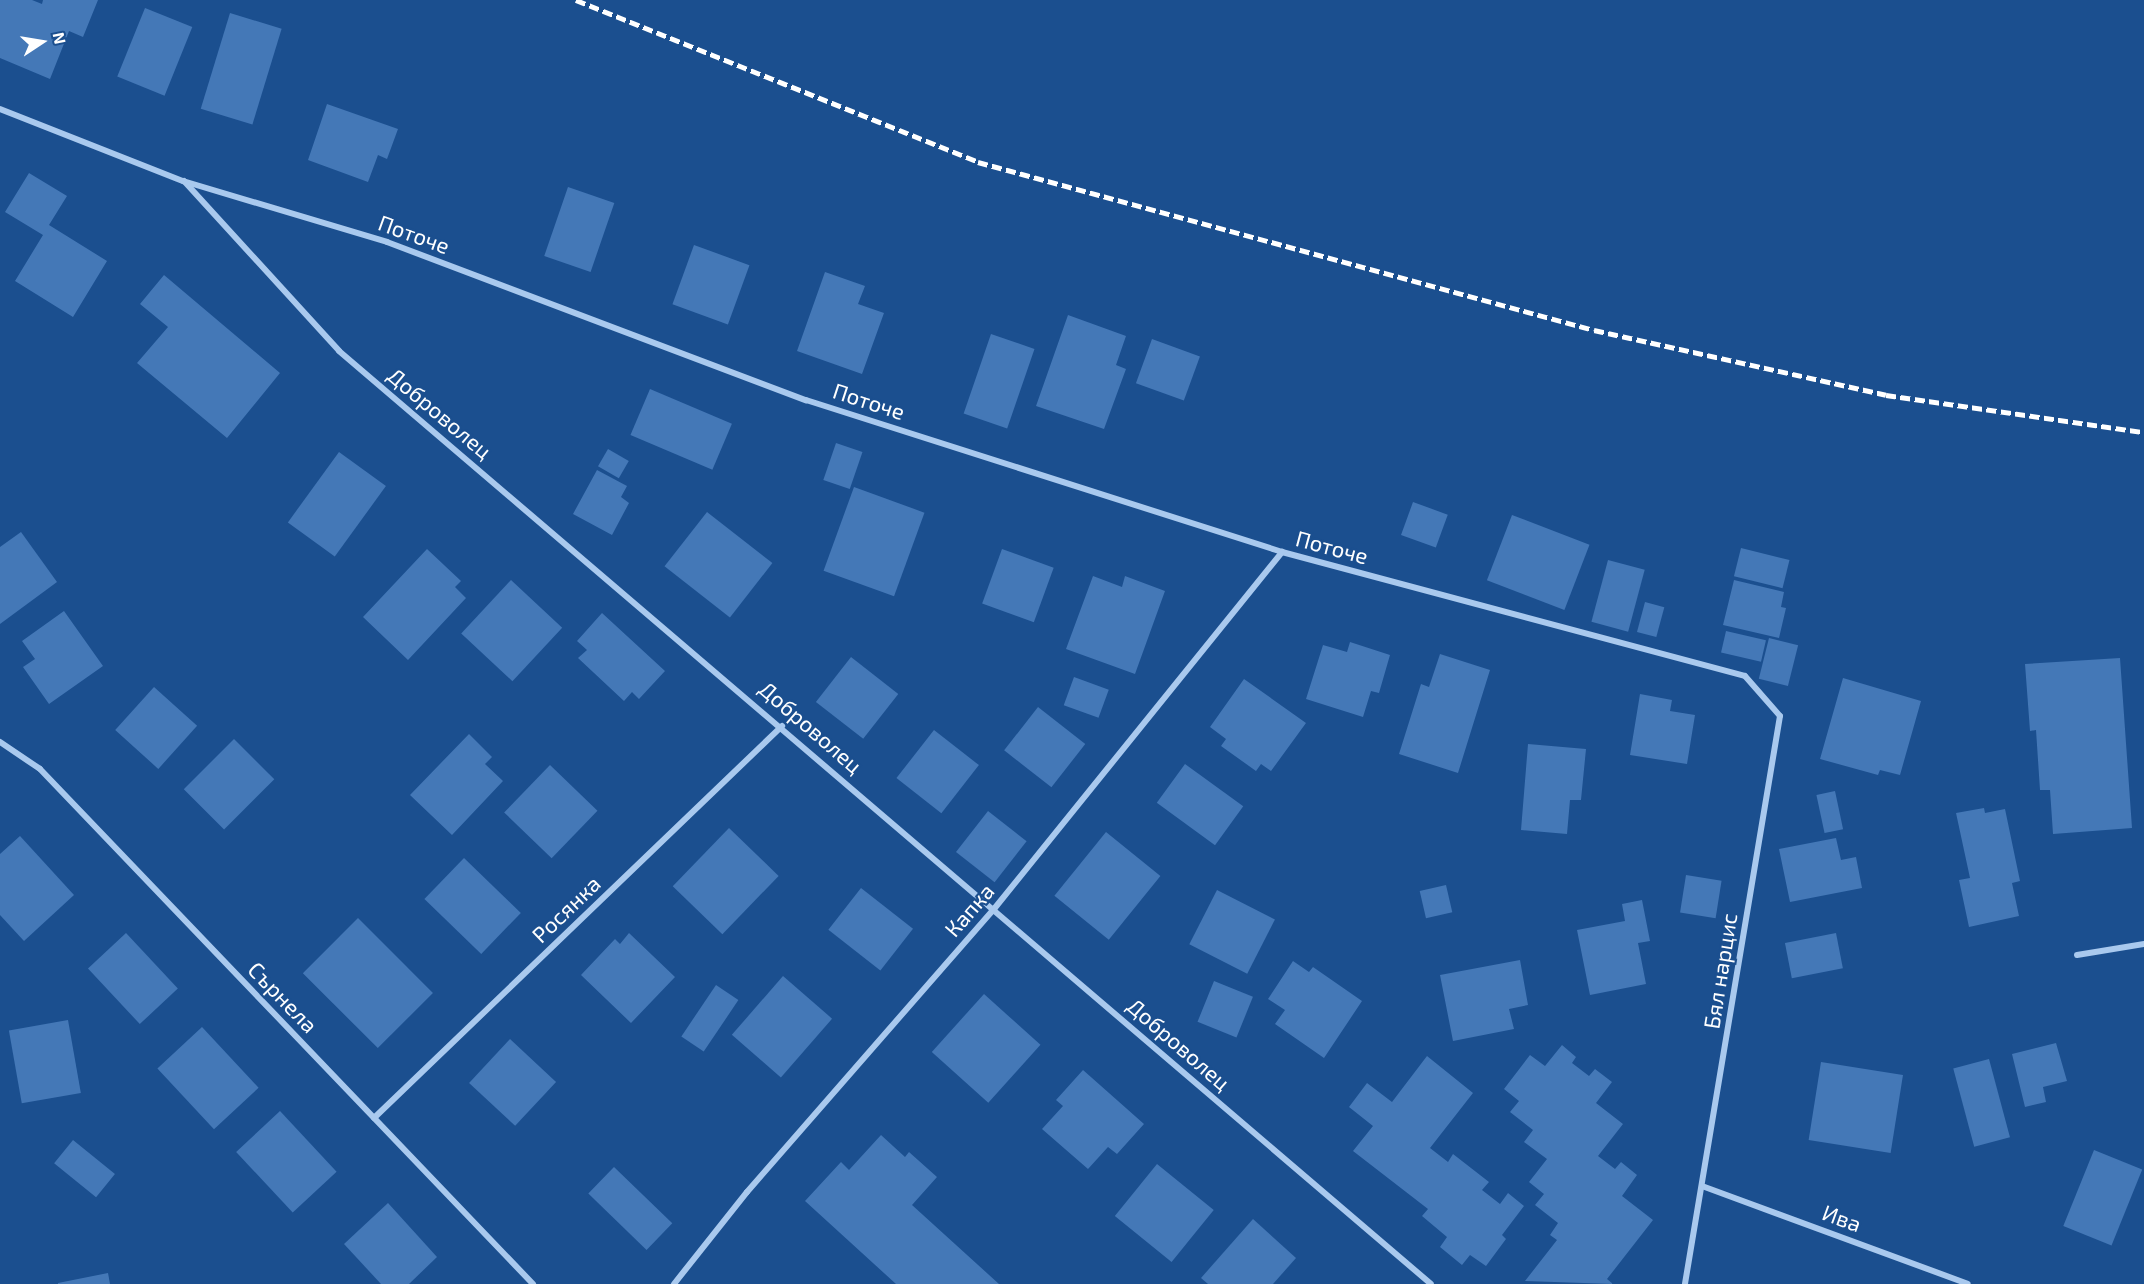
<!DOCTYPE html>
<html>
<head>
<meta charset="utf-8">
<style>
  body { margin:0 }
  #map { position:relative; width:2144px; height:1284px; overflow:hidden; background:#1b4f8f; font-family:"Exo 2",sans-serif }
  div>[style] { position:absolute }
  .building>* { inset:0; background:#4478b7; transform-origin:0 0 }
  .street>* { height:6px; margin:-3px; padding:0 3px; transform-origin:3px; border-radius:3px; background:#a9c9ee }
  .rail>* { height:4.5px; margin-top:-2.25px; transform-origin:0; background:repeating-linear-gradient(90deg,#fff 0 10px,transparent 0 14.5px) }
  span { translate:-50% -50%; white-space:nowrap; text-align:center; line-height:1.15; -webkit-text-stroke:4.5px #1b4f8f; paint-order:stroke }
  .street-label { font-size:22px; color:#fff }
  .north { position:absolute; left:12px; top:12px; width:60px; height:60px; -webkit-text-stroke:4px #1b4f8f; paint-order:stroke; rotate:78deg; font-size:16px; font-weight:700; line-height:24px; text-align:center; color:#fff }
  .north::after { content:''; display:block; margin:auto; width:21px; height:27px; background:#fff; clip-path:polygon(50% 0,100% 100%,50% 72%,0 100%) }
</style>
</head>
<body>
<div id="map">
  <div class="building">
    <i style="clip-path:polygon(0 0,32px 0,42px 4px,43px 0,98px 0,83px 37px,69px 31px,50px 79px,0 58px)"></i>
    <i style="left:145px;top:8px;width:51px;height:74px;rotate:22deg"></i>
    <i style="left:230px;top:13px;width:54px;height:100px;rotate:17deg"></i>
    <i style="clip-path:polygon(327px 104px,398px 129px,387px 159px,378px 155px,368px 182px,308px 160px)"></i>
    <i style="clip-path:polygon(29px 173px,67px 196px,49px 225px,107px 261px,73px 317px,15px 281px,43px 235px,5px 212px)"></i>
    <i style="left:568px;top:187px;width:49px;height:73px;rotate:19deg"></i>
    <i style="left:694px;top:245px;width:59px;height:63px;rotate:20deg"></i>
    <i style="clip-path:polygon(825px 272px,865px 286px,858px 304px,884px 313px,862px 374px,797px 351px)"></i>
    <i style="clip-path:polygon(164px 275px,280px 373px,227px 438px,137px 363px,168px 327px,140px 304px)"></i>
    <i style="clip-path:polygon(1068px 315px,1126px 336px,1116px 365px,1126px 369px,1104px 429px,1036px 406px)"></i>
    <i style="left:991px;top:334px;width:46px;height:84px;rotate:19deg"></i>
    <i style="left:1152px;top:339px;width:51px;height:47px;rotate:20deg"></i>
    <i style="left:650px;top:389px;width:89px;height:50px;rotate:23deg"></i>
    <i style="left:836px;top:443px;width:28px;height:39px;rotate:19deg"></i>
    <i style="left:608px;top:449px;width:24px;height:20px;rotate:30deg"></i>
    <i style="left:339px;top:452px;width:58px;height:87px;rotate:36deg"></i>
    <i style="clip-path:polygon(597px 470px,627px 486px,621px 497px,629px 503px,612px 535px,573px 514px)"></i>
    <i style="left:854px;top:487px;width:75px;height:89px;rotate:20deg"></i>
    <i style="left:1413px;top:502px;width:37px;height:35px;rotate:20deg"></i>
    <i style="left:707px;top:512px;width:83px;height:69px;rotate:38deg"></i>
    <i style="left:1512px;top:515px;width:83px;height:70px;rotate:21deg"></i>
    <i style="clip-path:polygon(21px 532px,57px 582px,0 624px,0 547px)"></i>
    <i style="left:1741px;top:548px;width:50px;height:29px;rotate:14deg"></i>
    <i style="clip-path:polygon(427px 549px,461px 581px,455px 587px,466px 598px,408px 660px,363px 617px)"></i>
    <i style="left:1002px;top:549px;width:55px;height:58px;rotate:20deg"></i>
    <i style="left:1608px;top:560px;width:38px;height:64px;rotate:15deg"></i>
    <i style="clip-path:polygon(1093px 576px,1122px 587px,1125px 576px,1165px 591px,1135px 674px,1066px 649px)"></i>
    <i style="left:511px;top:580px;width:70px;height:73px;rotate:43deg"></i>
    <i style="clip-path:polygon(1734px 580px,1784px 592px,1781px 607px,1786px 608px,1779px 638px,1723px 625px)"></i>
    <i style="left:1645px;top:602px;width:20px;height:31px;rotate:15deg"></i>
    <i style="clip-path:polygon(64px 611px,103px 666px,49px 704px,23px 667px,35px 659px,22px 641px)"></i>
    <i style="clip-path:polygon(602px 613px,665px 671px,639px 699px,632px 692px,624px 701px,578px 658px,587px 650px,577px 641px)"></i>
    <i style="left:1726px;top:631px;width:41px;height:22px;rotate:13deg"></i>
    <i style="left:1769px;top:638px;width:30px;height:42px;rotate:14deg"></i>
    <i style="clip-path:polygon(1350px 642px,1390px 655px,1379px 693px,1371px 691px,1363px 717px,1306px 699px,1323px 645px,1347px 652px)"></i>
    <i style="clip-path:polygon(1440px 654px,1490px 670px,1458px 773px,1399px 754px,1421px 684px,1429px 687px)"></i>
    <i style="left:851px;top:657px;width:60px;height:57px;rotate:38deg"></i>
    <i style="clip-path:polygon(2120px 658px,2132px 828px,2053px 834px,2050px 790px,2040px 790px,2036px 730px,2030px 731px,2025px 664px)"></i>
    <i style="left:1074px;top:677px;width:37px;height:30px;rotate:20deg"></i>
    <i style="clip-path:polygon(1843px 678px,1921px 701px,1900px 775px,1880px 770px,1878px 775px,1820px 759px)"></i>
    <i style="clip-path:polygon(1244px 679px,1306px 723px,1271px 771px,1261px 764px,1256px 771px,1221px 746px,1226px 739px,1210px 727px)"></i>
    <i style="left:154px;top:687px;width:58px;height:58px;rotate:42deg"></i>
    <i style="clip-path:polygon(1640px 694px,1672px 700px,1670px 711px,1695px 715px,1687px 764px,1630px 755px)"></i>
    <i style="left:1038px;top:707px;width:60px;height:55px;rotate:38deg"></i>
    <i style="left:934px;top:730px;width:57px;height:61px;rotate:38deg"></i>
    <i style="clip-path:polygon(469px 734px,492px 757px,485px 764px,503px 781px,452px 835px,410px 795px)"></i>
    <i style="left:234px;top:739px;width:57px;height:71px;rotate:45deg"></i>
    <i style="clip-path:polygon(1528px 744px,1586px 749px,1581px 800px,1570px 800px,1567px 834px,1521px 830px)"></i>
    <i style="left:1185px;top:764px;width:72px;height:48px;rotate:36deg"></i>
    <i style="left:550px;top:765px;width:66px;height:66px;rotate:44deg"></i>
    <i style="left:1835px;top:791px;width:39px;height:19px;rotate:78deg"></i>
    <i style="clip-path:polygon(1984px 808px,1985px 813px,2005px 809px,2020px 881px,2012px 883px,2019px 916px,1969px 927px,1959px 880px,1970px 878px,1956px 813px)"></i>
    <i style="left:988px;top:811px;width:49px;height:52px;rotate:38deg"></i>
    <i style="left:729px;top:828px;width:69px;height:81px;rotate:44deg"></i>
    <i style="left:1106px;top:832px;width:70px;height:82px;rotate:39deg"></i>
    <i style="clip-path:polygon(20px 836px,74px 895px,24px 941px,0 915px,0 854px)"></i>
    <i style="clip-path:polygon(1836px 838px,1841px 860px,1856px 857px,1862px 888px,1790px 902px,1779px 849px)"></i>
    <i style="left:464px;top:858px;width:79px;height:57px;rotate:44deg"></i>
    <i style="left:1686px;top:875px;width:36px;height:38px;rotate:9deg"></i>
    <i style="left:1446px;top:885px;width:28px;height:27px;rotate:77deg"></i>
    <i style="left:861px;top:888px;width:66px;height:53px;rotate:38deg"></i>
    <i style="left:1217px;top:890px;width:65px;height:61px;rotate:27deg"></i>
    <i style="clip-path:polygon(1642px 900px,1650px 941px,1638px 943px,1646px 984px,1590px 995px,1577px 930px,1625px 921px,1622px 904px)"></i>
    <i style="left:358px;top:918px;width:106px;height:78px;rotate:45deg"></i>
    <i style="left:126px;top:933px;width:76px;height:52px;rotate:47deg"></i>
    <i style="clip-path:polygon(629px 933px,675px 977px,631px 1023px,581px 975px,615px 939px,620px 944px)"></i>
    <i style="left:1836px;top:933px;width:36px;height:52px;rotate:79deg"></i>
    <i style="clip-path:polygon(1520px 960px,1528px 1005px,1509px 1009px,1514px 1029px,1453px 1041px,1440px 975px)"></i>
    <i style="clip-path:polygon(1293px 961px,1309px 972px,1313px 967px,1362px 1001px,1324px 1058px,1275px 1024px,1285px 1010px,1268px 999px)"></i>
    <i style="left:783px;top:976px;width:65px;height:78px;rotate:41deg"></i>
    <i style="left:1214px;top:981px;width:42px;height:44px;rotate:22deg"></i>
    <i style="left:716px;top:985px;width:27px;height:62px;rotate:34deg"></i>
    <i style="left:984px;top:994px;width:76px;height:78px;rotate:42deg"></i>
    <i style="left:68px;top:1020px;width:74px;height:60px;rotate:80deg"></i>
    <i style="left:202px;top:1027px;width:83px;height:61px;rotate:47deg"></i>
    <i style="left:510px;top:1039px;width:63px;height:60px;rotate:43deg"></i>
    <i style="clip-path:polygon(2056px 1043px,2067px 1081px,2043px 1087px,2046px 1102px,2025px 1107px,2012px 1054px)"></i>
    <i style="clip-path:polygon(1562px 1045px,1576px 1057px,1572px 1063px,1589px 1076px,1595px 1069px,1612px 1082px,1596px 1103px,1623px 1124px,1598px 1156px,1615px 1169px,1621px 1162px,1637px 1175px,1622px 1196px,1653px 1220px,1607px 1279px,1613px 1284px,1525px 1281px,1557px 1240px,1550px 1235px,1558px 1223px,1535px 1205px,1544px 1194px,1529px 1182px,1547px 1159px,1524px 1142px,1533px 1130px,1510px 1112px,1519px 1101px,1504px 1089px,1530px 1055px,1545px 1066px)"></i>
    <i style="clip-path:polygon(1427px 1056px,1473px 1093px,1430px 1148px,1448px 1162px,1453px 1154px,1489px 1182px,1482px 1190px,1500px 1204px,1508px 1193px,1524px 1206px,1502px 1235px,1506px 1239px,1486px 1266px,1470px 1255px,1462px 1265px,1440px 1247px,1447px 1237px,1422px 1216px,1428px 1209px,1353px 1151px,1373px 1126px,1349px 1107px,1367px 1083px,1392px 1102px)"></i>
    <i style="left:1989px;top:1059px;width:81px;height:37px;rotate:75deg"></i>
    <i style="left:1821px;top:1062px;width:83px;height:79px;rotate:9deg"></i>
    <i style="clip-path:polygon(1083px 1070px,1144px 1124px,1117px 1154px,1108px 1147px,1088px 1169px,1042px 1129px,1063px 1106px,1056px 1100px)"></i>
    <i style="left:280px;top:1111px;width:83px;height:60px;rotate:47deg"></i>
    <i style="clip-path:polygon(881px 1135px,905px 1157px,909px 1152px,937px 1177px,912px 1205px,999px 1284px,896px 1284px,805px 1201px,841px 1162px,849px 1170px)"></i>
    <i style="left:73px;top:1140px;width:54px;height:30px;rotate:39deg"></i>
    <i style="left:2094px;top:1150px;width:52px;height:82px;rotate:22deg"></i>
    <i style="left:1157px;top:1164px;width:73px;height:67px;rotate:39deg"></i>
    <i style="left:614px;top:1167px;width:81px;height:37px;rotate:44deg"></i>
    <i style="clip-path:polygon(388px 1203px,437px 1257px,409px 1284px,381px 1284px,344px 1244px)"></i>
    <i style="clip-path:polygon(1253px 1219px,1296px 1258px,1273px 1284px,1208px 1284px,1201px 1278px)"></i>
    <i style="clip-path:polygon(108px 1273px,110px 1284px,58px 1284px,58px 1283px)"></i>
  </div>
  <div class="street">
    <i style="left:0;top:109px;width:197px;rotate:21.5deg"></i>
    <i style="left:183px;top:181px;width:213px;rotate:16.6deg"></i>
    <i style="left:387px;top:242px;width:448px;rotate:20.7deg"></i>
    <i style="left:806px;top:400px;width:500px;rotate:17.7deg"></i>
    <i style="left:1282px;top:552px;width:479px;rotate:15deg"></i>
    <i style="left:1745px;top:676px;width:53px;rotate:48.8deg"></i>
    <i style="left:1780px;top:716px;width:576px;rotate:99.5deg"></i>
    <i style="left:184px;top:181px;width:230px;rotate:47.6deg"></i>
    <i style="left:339px;top:351px;width:1436px;rotate:40.51deg"></i>
    <i style="left:0;top:742px;width:48px;rotate:34deg"></i>
    <i style="left:40px;top:769px;width:713px;rotate:46.25deg"></i>
    <i style="left:2077px;top:955px;width:68px;rotate:-9.3deg"></i>
    <i style="left:374px;top:1118px;width:566px;rotate:-43.85deg"></i>
    <i style="left:1702px;top:1186px;width:283px;rotate:20.2deg"></i>
    <i style="left:674px;top:1284px;width:117px;rotate:-51.6deg"></i>
    <i style="left:747px;top:1192px;width:376px;rotate:-48.9deg"></i>
    <i style="left:994px;top:909px;width:459px;rotate:-51.1deg"></i>
  </div>
  <div class="rail">
    <i style="left:576px;top:0;width:433px;rotate:21.9deg"></i>
    <i style="left:978px;top:162px;width:638px;rotate:15.26deg"></i>
    <i style="left:1594px;top:330px;width:299px;rotate:12.5deg"></i>
    <i style="left:1886px;top:395px;width:261px;rotate:8.2deg"></i>
  </div>
  <div class="street-label">
    <span style="left:414px;top:234px;rotate:20deg">Поточе</span>
    <span style="left:869px;top:401px;rotate:18deg">Поточе</span>
    <span style="left:440px;top:413px;rotate:40deg">Доброволец</span>
    <span style="left:1332px;top:547px;rotate:15deg">Поточе</span>
    <span style="left:811px;top:727px;rotate:41deg">Доброволец</span>
    <span style="left:566px;top:909px;rotate:-44deg">Росянка</span>
    <span style="left:969px;top:910px;rotate:-49deg">Капка</span>
    <span style="left:1720px;top:971px;rotate:-81deg">Бял нарцис</span>
    <span style="left:283px;top:997px;rotate:46deg">Сърнела</span>
    <span style="left:1179px;top:1044px;rotate:41deg">Доброволец</span>
    <span style="left:1842px;top:1218px;rotate:20deg">Ива</span>
  </div>
  <div class="north">N</div>
</div>
</body>
</html>
